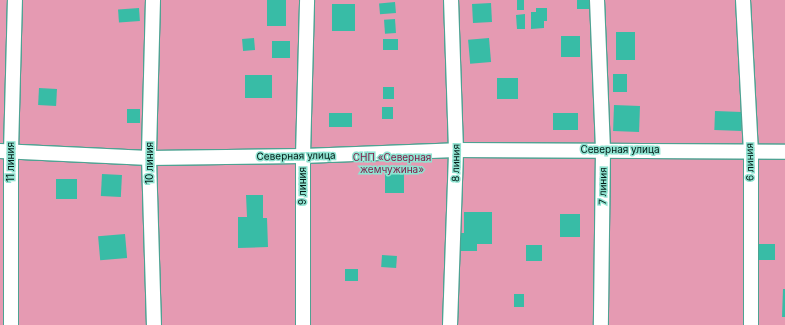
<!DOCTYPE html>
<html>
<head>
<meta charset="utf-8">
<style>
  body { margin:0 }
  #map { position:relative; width:785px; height:325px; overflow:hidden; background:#8fe3d1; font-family:Inter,sans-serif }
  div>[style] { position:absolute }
  .green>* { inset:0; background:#e59ab2; transform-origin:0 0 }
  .building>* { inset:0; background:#38bca6; transform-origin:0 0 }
  .roads { filter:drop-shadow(1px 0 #4ea292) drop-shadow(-1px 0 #4ea292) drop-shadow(0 1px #4ea292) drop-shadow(0 -1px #4ea292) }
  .minor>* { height:14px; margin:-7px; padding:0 7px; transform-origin:7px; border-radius:7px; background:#fff }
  span { translate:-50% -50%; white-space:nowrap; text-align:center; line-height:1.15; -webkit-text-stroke:3px #8fe3d1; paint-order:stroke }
  .street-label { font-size:10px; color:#031d18 }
  .park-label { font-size:10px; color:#821d49 }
</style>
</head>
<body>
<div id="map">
  <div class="green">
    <i style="left:0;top:0;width:785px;height:325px"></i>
  </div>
  <div class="building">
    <i style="left:267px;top:0;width:19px;height:26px"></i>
    <i style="left:517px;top:0;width:7px;height:10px"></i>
    <i style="left:577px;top:0;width:15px;height:9px"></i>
    <i style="left:395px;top:2px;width:11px;height:16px;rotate:85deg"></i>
    <i style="left:491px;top:3px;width:19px;height:19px;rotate:87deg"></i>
    <i style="left:332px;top:4px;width:23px;height:27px"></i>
    <i style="left:139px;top:8px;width:13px;height:21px;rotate:86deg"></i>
    <i style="clip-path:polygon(536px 8px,547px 8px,547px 21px,544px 21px,544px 28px,531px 29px,531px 12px,536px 12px)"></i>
    <i style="clip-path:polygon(525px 14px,525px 29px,517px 29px,516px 15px)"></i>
    <i style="left:395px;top:19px;width:14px;height:11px;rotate:86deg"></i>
    <i style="left:616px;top:32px;width:19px;height:28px"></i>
    <i style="left:561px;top:36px;width:19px;height:21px"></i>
    <i style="left:254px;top:38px;width:12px;height:12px;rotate:85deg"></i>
    <i style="left:489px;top:38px;width:24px;height:21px;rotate:85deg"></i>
    <i style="left:398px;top:39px;width:11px;height:15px;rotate:90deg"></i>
    <i style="left:272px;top:41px;width:18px;height:17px"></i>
    <i style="left:613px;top:74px;width:14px;height:18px"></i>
    <i style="left:272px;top:75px;width:23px;height:27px;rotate:90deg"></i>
    <i style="left:497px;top:78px;width:21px;height:21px"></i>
    <i style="left:394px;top:87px;width:12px;height:11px;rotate:90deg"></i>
    <i style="left:39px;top:88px;width:18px;height:17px;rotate:3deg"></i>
    <i style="left:614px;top:105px;width:26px;height:26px;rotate:2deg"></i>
    <i style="left:382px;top:107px;width:11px;height:12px"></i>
    <i style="left:127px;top:109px;width:13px;height:14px"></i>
    <i style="left:715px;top:111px;width:27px;height:19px;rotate:2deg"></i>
    <i style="left:329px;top:113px;width:23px;height:14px"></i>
    <i style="left:553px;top:113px;width:25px;height:17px"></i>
    <i style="left:385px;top:171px;width:19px;height:22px"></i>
    <i style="left:102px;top:174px;width:20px;height:22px;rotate:3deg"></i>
    <i style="left:56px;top:179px;width:21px;height:20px"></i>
    <i style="clip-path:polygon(246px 195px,263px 195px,263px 218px,267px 218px,268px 247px,238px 248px,238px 217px,247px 217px)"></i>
    <i style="clip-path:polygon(464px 212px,492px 212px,492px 244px,477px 244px,477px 251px,460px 251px,460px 233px,464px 233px)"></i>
    <i style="left:560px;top:214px;width:20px;height:23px"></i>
    <i style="left:125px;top:234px;width:24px;height:27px;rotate:85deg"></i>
    <i style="left:756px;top:244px;width:19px;height:16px"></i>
    <i style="left:526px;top:245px;width:16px;height:16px"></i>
    <i style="left:382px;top:255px;width:15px;height:12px;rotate:4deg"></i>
    <i style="left:345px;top:269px;width:13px;height:12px"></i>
    <i style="clip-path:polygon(783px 289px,785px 289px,785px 317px,782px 317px)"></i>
    <i style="left:514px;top:294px;width:10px;height:13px"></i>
  </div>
  <div class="roads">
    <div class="minor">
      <i style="left:153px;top:0;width:158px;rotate:91.5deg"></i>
      <i style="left:149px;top:158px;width:167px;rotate:88.3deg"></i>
      <i style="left:597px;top:0;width:150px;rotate:87.7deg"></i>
      <i style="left:603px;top:150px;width:175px;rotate:90.7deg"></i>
      <i style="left:743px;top:0;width:151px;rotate:87deg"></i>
      <i style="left:751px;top:151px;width:174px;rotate:90deg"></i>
      <i style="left:0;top:151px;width:149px;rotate:2.7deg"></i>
      <i style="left:149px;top:158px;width:154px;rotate:-0.7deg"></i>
      <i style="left:303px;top:156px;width:153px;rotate:-2.2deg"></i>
      <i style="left:456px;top:150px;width:329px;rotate:0.3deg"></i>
      <i style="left:11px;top:325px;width:174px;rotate:-90deg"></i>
      <i style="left:11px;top:151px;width:151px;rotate:-88.5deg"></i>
      <i style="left:303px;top:325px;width:169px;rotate:-90deg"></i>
      <i style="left:303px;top:156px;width:156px;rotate:-88.5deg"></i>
      <i style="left:450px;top:325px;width:175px;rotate:-88deg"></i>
      <i style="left:456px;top:150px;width:150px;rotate:-91.9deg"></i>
    </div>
  </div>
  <div class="street-label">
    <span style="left:620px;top:150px">Северная улица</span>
    <span style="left:296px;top:156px;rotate:-1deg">Северная улица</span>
    <span style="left:11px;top:162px;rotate:-90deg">11 линия</span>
    <span style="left:750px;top:162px;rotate:-91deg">6 линия</span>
    <span style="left:150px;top:163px;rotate:-90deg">10 линия</span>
    <span style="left:456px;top:163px;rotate:-89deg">8 линия</span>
    <span style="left:303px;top:186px;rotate:-90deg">9 линия</span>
    <span style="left:603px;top:186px;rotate:-89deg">7 линия</span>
  </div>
  <div class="park-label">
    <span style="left:392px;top:163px">СНП «Северная<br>жемчужина»</span>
  </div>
</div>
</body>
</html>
